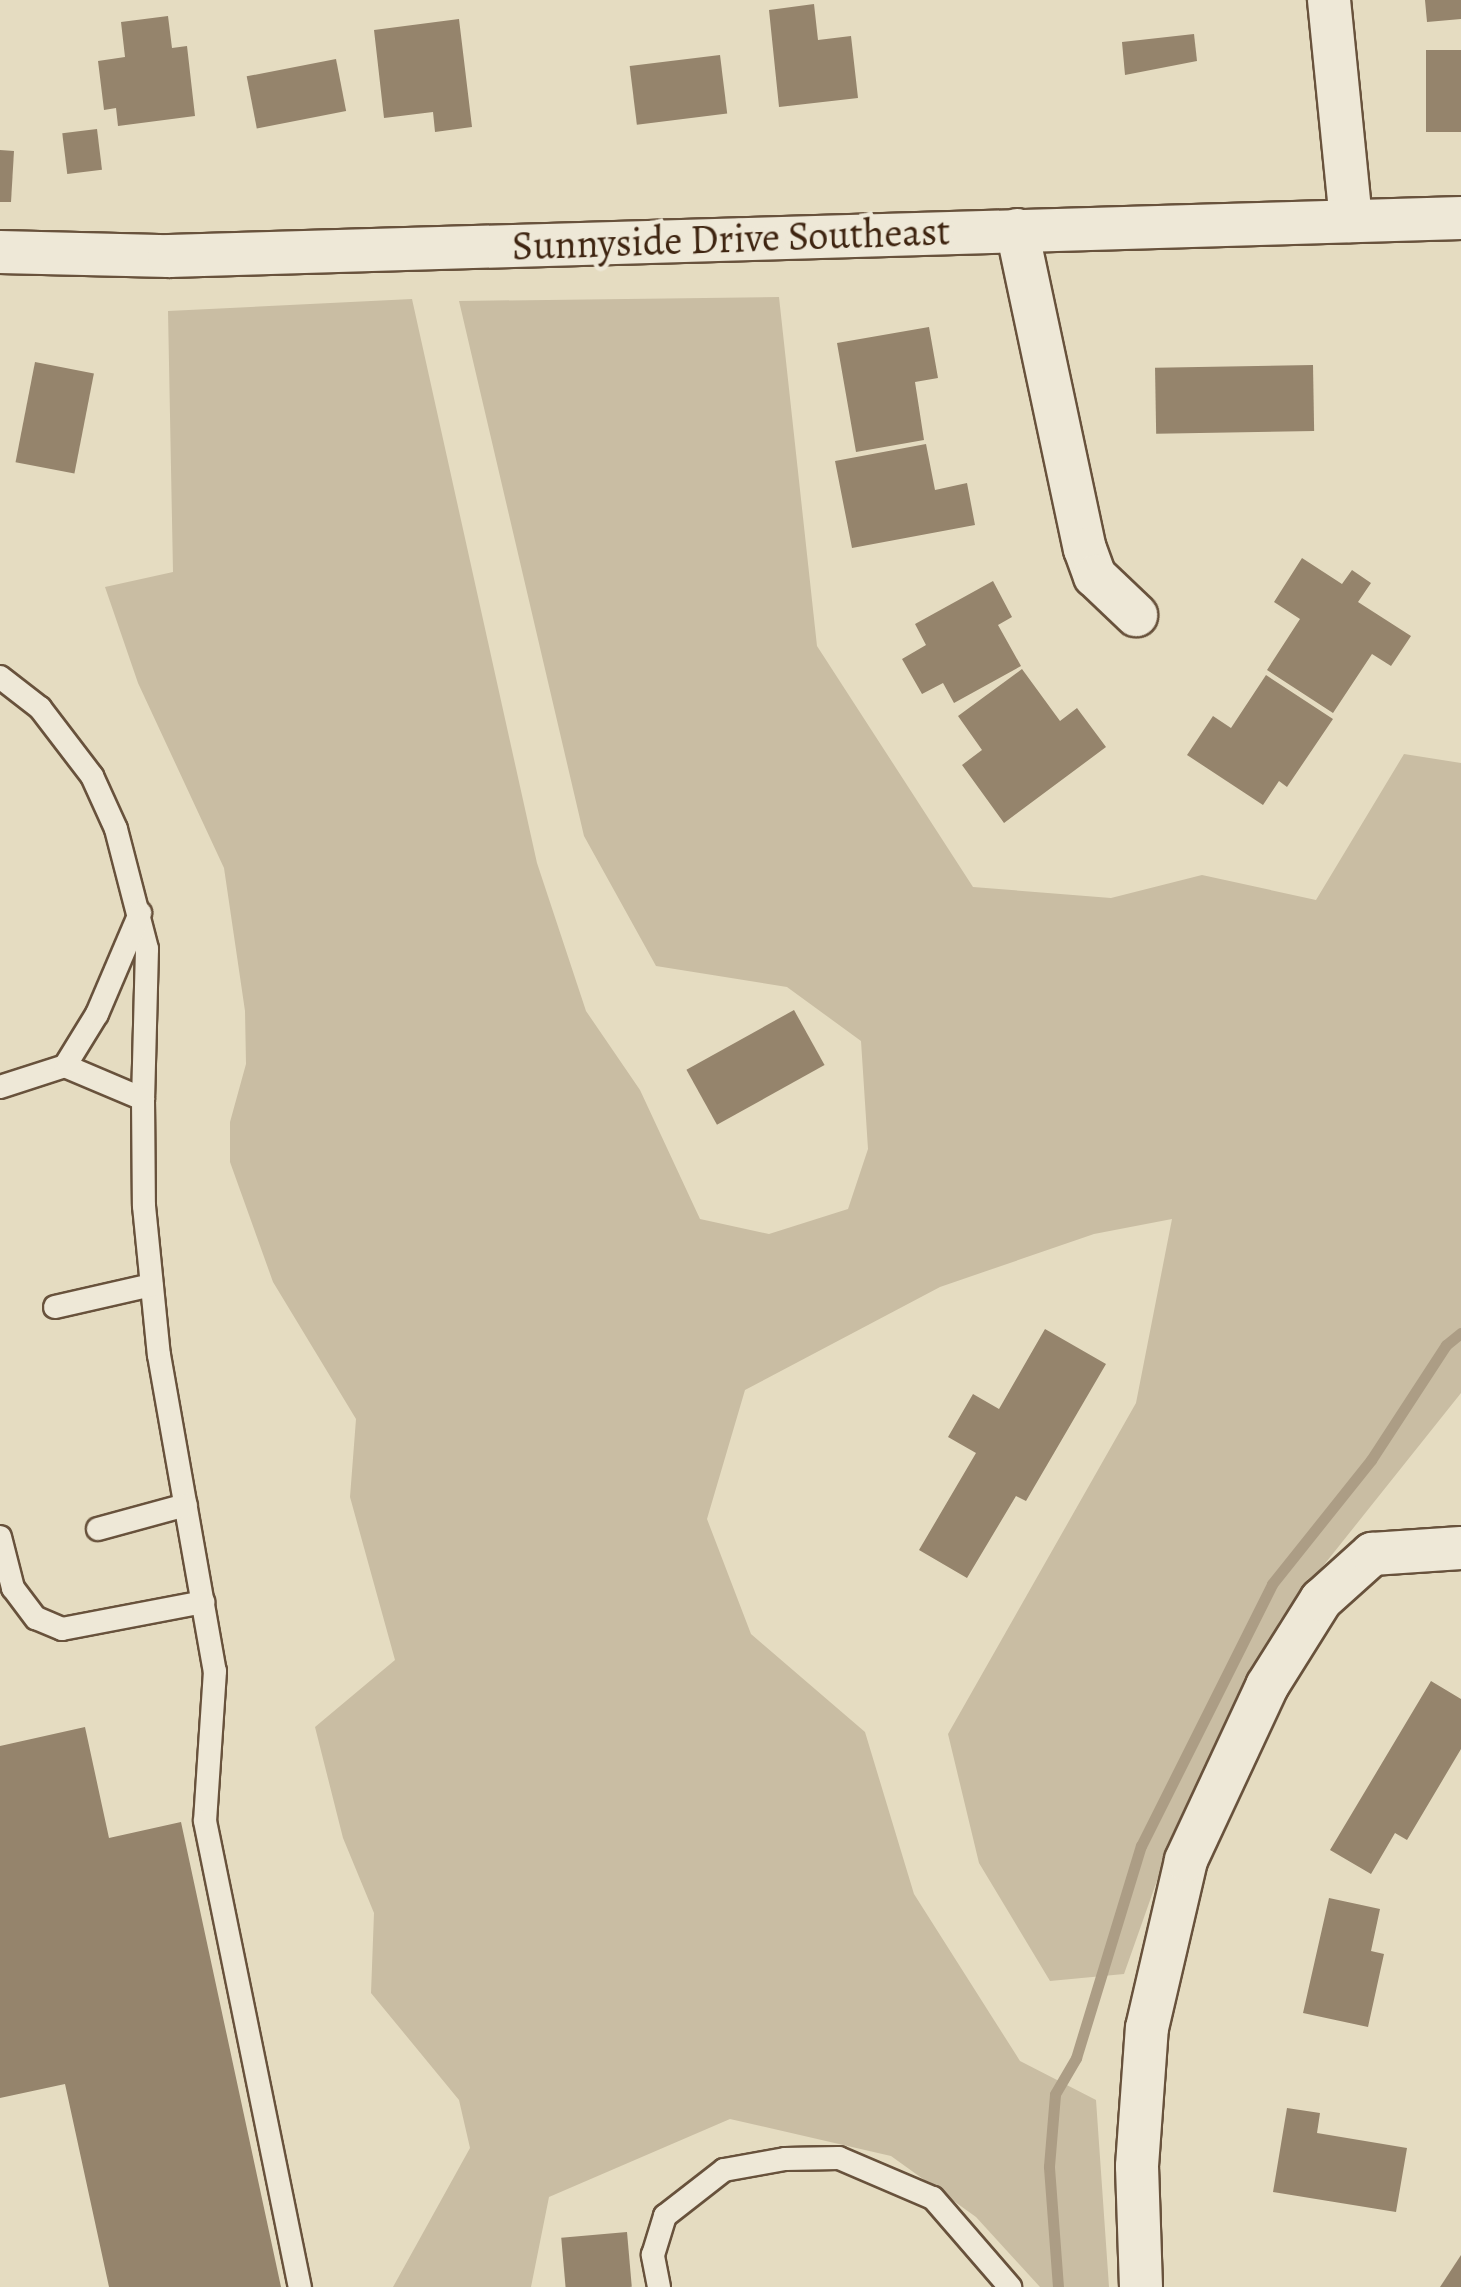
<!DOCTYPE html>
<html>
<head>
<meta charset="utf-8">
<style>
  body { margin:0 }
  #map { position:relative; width:1461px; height:2287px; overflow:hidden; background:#e5dcc1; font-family:Alegreya,serif }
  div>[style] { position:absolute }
  .green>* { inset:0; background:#c9bda3 }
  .stream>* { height:11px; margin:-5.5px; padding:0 5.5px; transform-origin:5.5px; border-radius:5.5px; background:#ac9d85 }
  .building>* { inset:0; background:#95846c; transform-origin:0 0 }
  .roads { filter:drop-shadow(2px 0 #68523c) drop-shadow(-2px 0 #68523c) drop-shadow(0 2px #68523c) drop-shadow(0 -2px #68523c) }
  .lane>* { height:22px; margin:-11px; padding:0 11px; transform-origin:11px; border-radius:11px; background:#eee8d7 }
  .street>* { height:42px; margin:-21px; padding:0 21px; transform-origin:21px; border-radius:21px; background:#eee8d7 }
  span { translate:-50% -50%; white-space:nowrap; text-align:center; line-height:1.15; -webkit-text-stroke:9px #eee8d7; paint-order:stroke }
  .street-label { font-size:40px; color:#3e2410 }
</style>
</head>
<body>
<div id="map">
  <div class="green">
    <i style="clip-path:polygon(779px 297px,817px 646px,973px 887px,1111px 898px,1202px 875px,1316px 900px,1404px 754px,1461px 763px,1461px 1393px,1280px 1620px,1172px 1838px,1124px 1974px,1050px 1981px,979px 1863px,948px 1734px,1136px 1403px,1172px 1219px,1094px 1234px,940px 1287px,745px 1390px,707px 1519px,751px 1634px,865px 1732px,914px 1894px,1020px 2061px,1096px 2100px,1109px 2287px,1040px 2287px,976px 2217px,891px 2156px,730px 2119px,549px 2197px,531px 2287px,393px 2287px,470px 2148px,459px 2100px,371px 1993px,374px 1913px,343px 1838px,315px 1727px,395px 1660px,350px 1497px,356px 1419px,273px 1282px,230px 1162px,230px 1122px,246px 1064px,245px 1011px,224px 868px,138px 683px,105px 587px,173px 572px,168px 311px,412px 299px,537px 863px,586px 1011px,640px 1090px,700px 1219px,769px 1234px,848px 1209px,868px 1149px,861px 1041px,787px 987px,656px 966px,584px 836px,459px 301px)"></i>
  </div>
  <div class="stream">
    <i style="left:1058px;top:2287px;width:121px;rotate:-94.3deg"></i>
    <i style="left:1049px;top:2166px;width:72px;rotate:-85.2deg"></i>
    <i style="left:1055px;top:2094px;width:42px;rotate:-59.7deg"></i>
    <i style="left:1076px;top:2058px;width:222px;rotate:-73deg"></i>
    <i style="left:1141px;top:1846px;width:293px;rotate:-63.4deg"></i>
    <i style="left:1272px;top:1584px;width:159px;rotate:-51.4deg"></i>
    <i style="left:1371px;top:1460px;width:137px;rotate:-56.9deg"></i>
    <i style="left:1446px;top:1345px;width:19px;rotate:-39deg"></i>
  </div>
  <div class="building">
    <i style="clip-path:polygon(1425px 0,1461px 0,1461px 19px,1427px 22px)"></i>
    <i style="clip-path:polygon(814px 4px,818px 40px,851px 36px,858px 98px,779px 107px,769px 10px)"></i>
    <i style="clip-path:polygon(168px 16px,172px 48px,187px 46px,195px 116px,118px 126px,116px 108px,104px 110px,98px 61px,125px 57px,121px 22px)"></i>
    <i style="clip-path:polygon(459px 19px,472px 127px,435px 132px,433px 112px,384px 118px,374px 30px)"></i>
    <i style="clip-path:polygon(1194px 34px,1197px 61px,1125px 75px,1122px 42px)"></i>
    <i style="left:1461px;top:50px;width:82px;height:35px;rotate:90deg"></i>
    <i style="left:720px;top:55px;width:59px;height:91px;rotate:83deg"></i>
    <i style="left:336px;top:59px;width:53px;height:91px;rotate:79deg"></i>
    <i style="left:97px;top:129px;width:41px;height:35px;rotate:83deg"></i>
    <i style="clip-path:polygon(0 150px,14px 151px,11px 202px,0 202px)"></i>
    <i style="clip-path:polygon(929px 327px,938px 378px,915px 382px,924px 440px,856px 452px,837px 343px)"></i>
    <i style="left:35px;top:362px;width:60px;height:102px;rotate:11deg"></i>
    <i style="left:1313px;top:365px;width:66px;height:158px;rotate:89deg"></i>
    <i style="clip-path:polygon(926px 444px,935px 490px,967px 483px,975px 525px,852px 548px,835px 461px)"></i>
    <i style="clip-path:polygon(1302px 558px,1342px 584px,1352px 570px,1371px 583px,1358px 602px,1411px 636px,1391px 666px,1372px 654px,1333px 713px,1267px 670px,1300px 619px,1274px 602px)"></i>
    <i style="clip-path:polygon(993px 581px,1012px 617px,998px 625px,1021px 666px,954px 703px,943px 683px,922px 694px,902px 659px,926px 645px,915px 624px)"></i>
    <i style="clip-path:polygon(1022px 669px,1060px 721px,1077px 708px,1106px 747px,1004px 823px,962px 765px,982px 750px,958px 716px)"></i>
    <i style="clip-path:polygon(1266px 675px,1333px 719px,1287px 787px,1279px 781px,1263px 805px,1187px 755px,1213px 716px,1231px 728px)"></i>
    <i style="left:794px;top:1010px;width:63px;height:123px;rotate:61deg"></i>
    <i style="clip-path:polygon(1045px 1329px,1106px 1364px,1026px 1501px,1016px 1496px,967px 1578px,919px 1550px,976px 1453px,948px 1437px,973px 1394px,999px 1409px)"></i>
    <i style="clip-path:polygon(1431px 1681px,1461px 1699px,1461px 1749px,1407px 1840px,1395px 1833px,1371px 1874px,1330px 1850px)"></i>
    <i style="clip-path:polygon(85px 1727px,109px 1838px,181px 1822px,281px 2287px,109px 2287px,65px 2084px,0 2098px,0 1746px)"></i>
    <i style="clip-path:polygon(1329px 1898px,1380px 1909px,1371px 1951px,1384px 1954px,1368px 2027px,1303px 2013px)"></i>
    <i style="clip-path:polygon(1287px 2108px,1320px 2113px,1317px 2133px,1407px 2148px,1396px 2212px,1273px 2192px)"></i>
    <i style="left:627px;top:2232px;width:55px;height:66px;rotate:85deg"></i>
    <i style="clip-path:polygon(1461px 2255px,1461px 2287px,1440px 2287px)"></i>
  </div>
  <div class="roads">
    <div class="lane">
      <i style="left:0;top:677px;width:51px;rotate:37.8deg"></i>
      <i style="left:40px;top:708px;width:86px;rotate:52.6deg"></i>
      <i style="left:92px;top:776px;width:58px;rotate:65.6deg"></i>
      <i style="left:116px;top:829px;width:124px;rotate:75.5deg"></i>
      <i style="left:147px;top:949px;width:150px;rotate:91.5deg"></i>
      <i style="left:65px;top:1066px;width:85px;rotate:22.9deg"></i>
      <i style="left:143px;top:1099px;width:107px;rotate:89.5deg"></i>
      <i style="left:144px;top:1206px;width:150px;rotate:84.3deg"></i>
      <i style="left:159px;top:1355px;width:321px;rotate:80deg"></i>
      <i style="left:215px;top:1671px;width:150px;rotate:93.8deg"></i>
      <i style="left:205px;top:1821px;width:476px;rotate:78.5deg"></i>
      <i style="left:0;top:1087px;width:68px;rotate:-17.9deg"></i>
      <i style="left:65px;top:1066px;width:61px;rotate:-58.4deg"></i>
      <i style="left:97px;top:1014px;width:110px;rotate:-66.9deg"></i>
      <i style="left:55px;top:1307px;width:99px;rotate:-12.8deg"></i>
      <i style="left:98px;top:1529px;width:91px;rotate:-15.3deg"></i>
      <i style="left:0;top:1537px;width:53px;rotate:75.7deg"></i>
      <i style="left:13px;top:1588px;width:38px;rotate:53deg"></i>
      <i style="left:36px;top:1618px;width:28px;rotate:23deg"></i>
      <i style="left:62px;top:1629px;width:144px;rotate:-10.8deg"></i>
      <i style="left:659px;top:2287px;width:33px;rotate:-101deg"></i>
      <i style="left:653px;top:2255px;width:41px;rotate:-72.9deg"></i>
      <i style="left:665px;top:2216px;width:75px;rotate:-37.9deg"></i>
      <i style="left:724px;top:2170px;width:62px;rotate:-10.2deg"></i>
      <i style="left:785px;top:2159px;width:54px;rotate:-1.1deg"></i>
      <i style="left:839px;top:2158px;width:102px;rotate:23.1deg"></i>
      <i style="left:933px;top:2198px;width:118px;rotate:49.1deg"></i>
    </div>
    <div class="street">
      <i style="left:1329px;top:0;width:222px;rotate:84.3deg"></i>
      <i style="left:1017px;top:230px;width:326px;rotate:78deg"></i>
      <i style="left:1085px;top:549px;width:29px;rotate:70deg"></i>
      <i style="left:1095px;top:576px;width:57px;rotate:43.6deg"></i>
      <i style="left:0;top:252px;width:169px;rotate:1.4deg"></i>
      <i style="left:169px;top:256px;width:1293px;rotate:-1.68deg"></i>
      <i style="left:1141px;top:2287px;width:121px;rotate:-91.9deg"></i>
      <i style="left:1137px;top:2166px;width:138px;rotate:-85.9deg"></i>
      <i style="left:1147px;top:2028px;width:172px;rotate:-76.9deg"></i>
      <i style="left:1186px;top:1860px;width:192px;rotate:-65deg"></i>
      <i style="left:1267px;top:1686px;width:102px;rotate:-57.9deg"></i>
      <i style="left:1321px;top:1600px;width:69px;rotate:-42deg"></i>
      <i style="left:1372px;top:1554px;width:89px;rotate:-3.9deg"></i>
    </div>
  </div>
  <div class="street-label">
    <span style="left:731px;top:239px;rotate:-2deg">Sunnyside Drive Southeast</span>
  </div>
</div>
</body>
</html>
